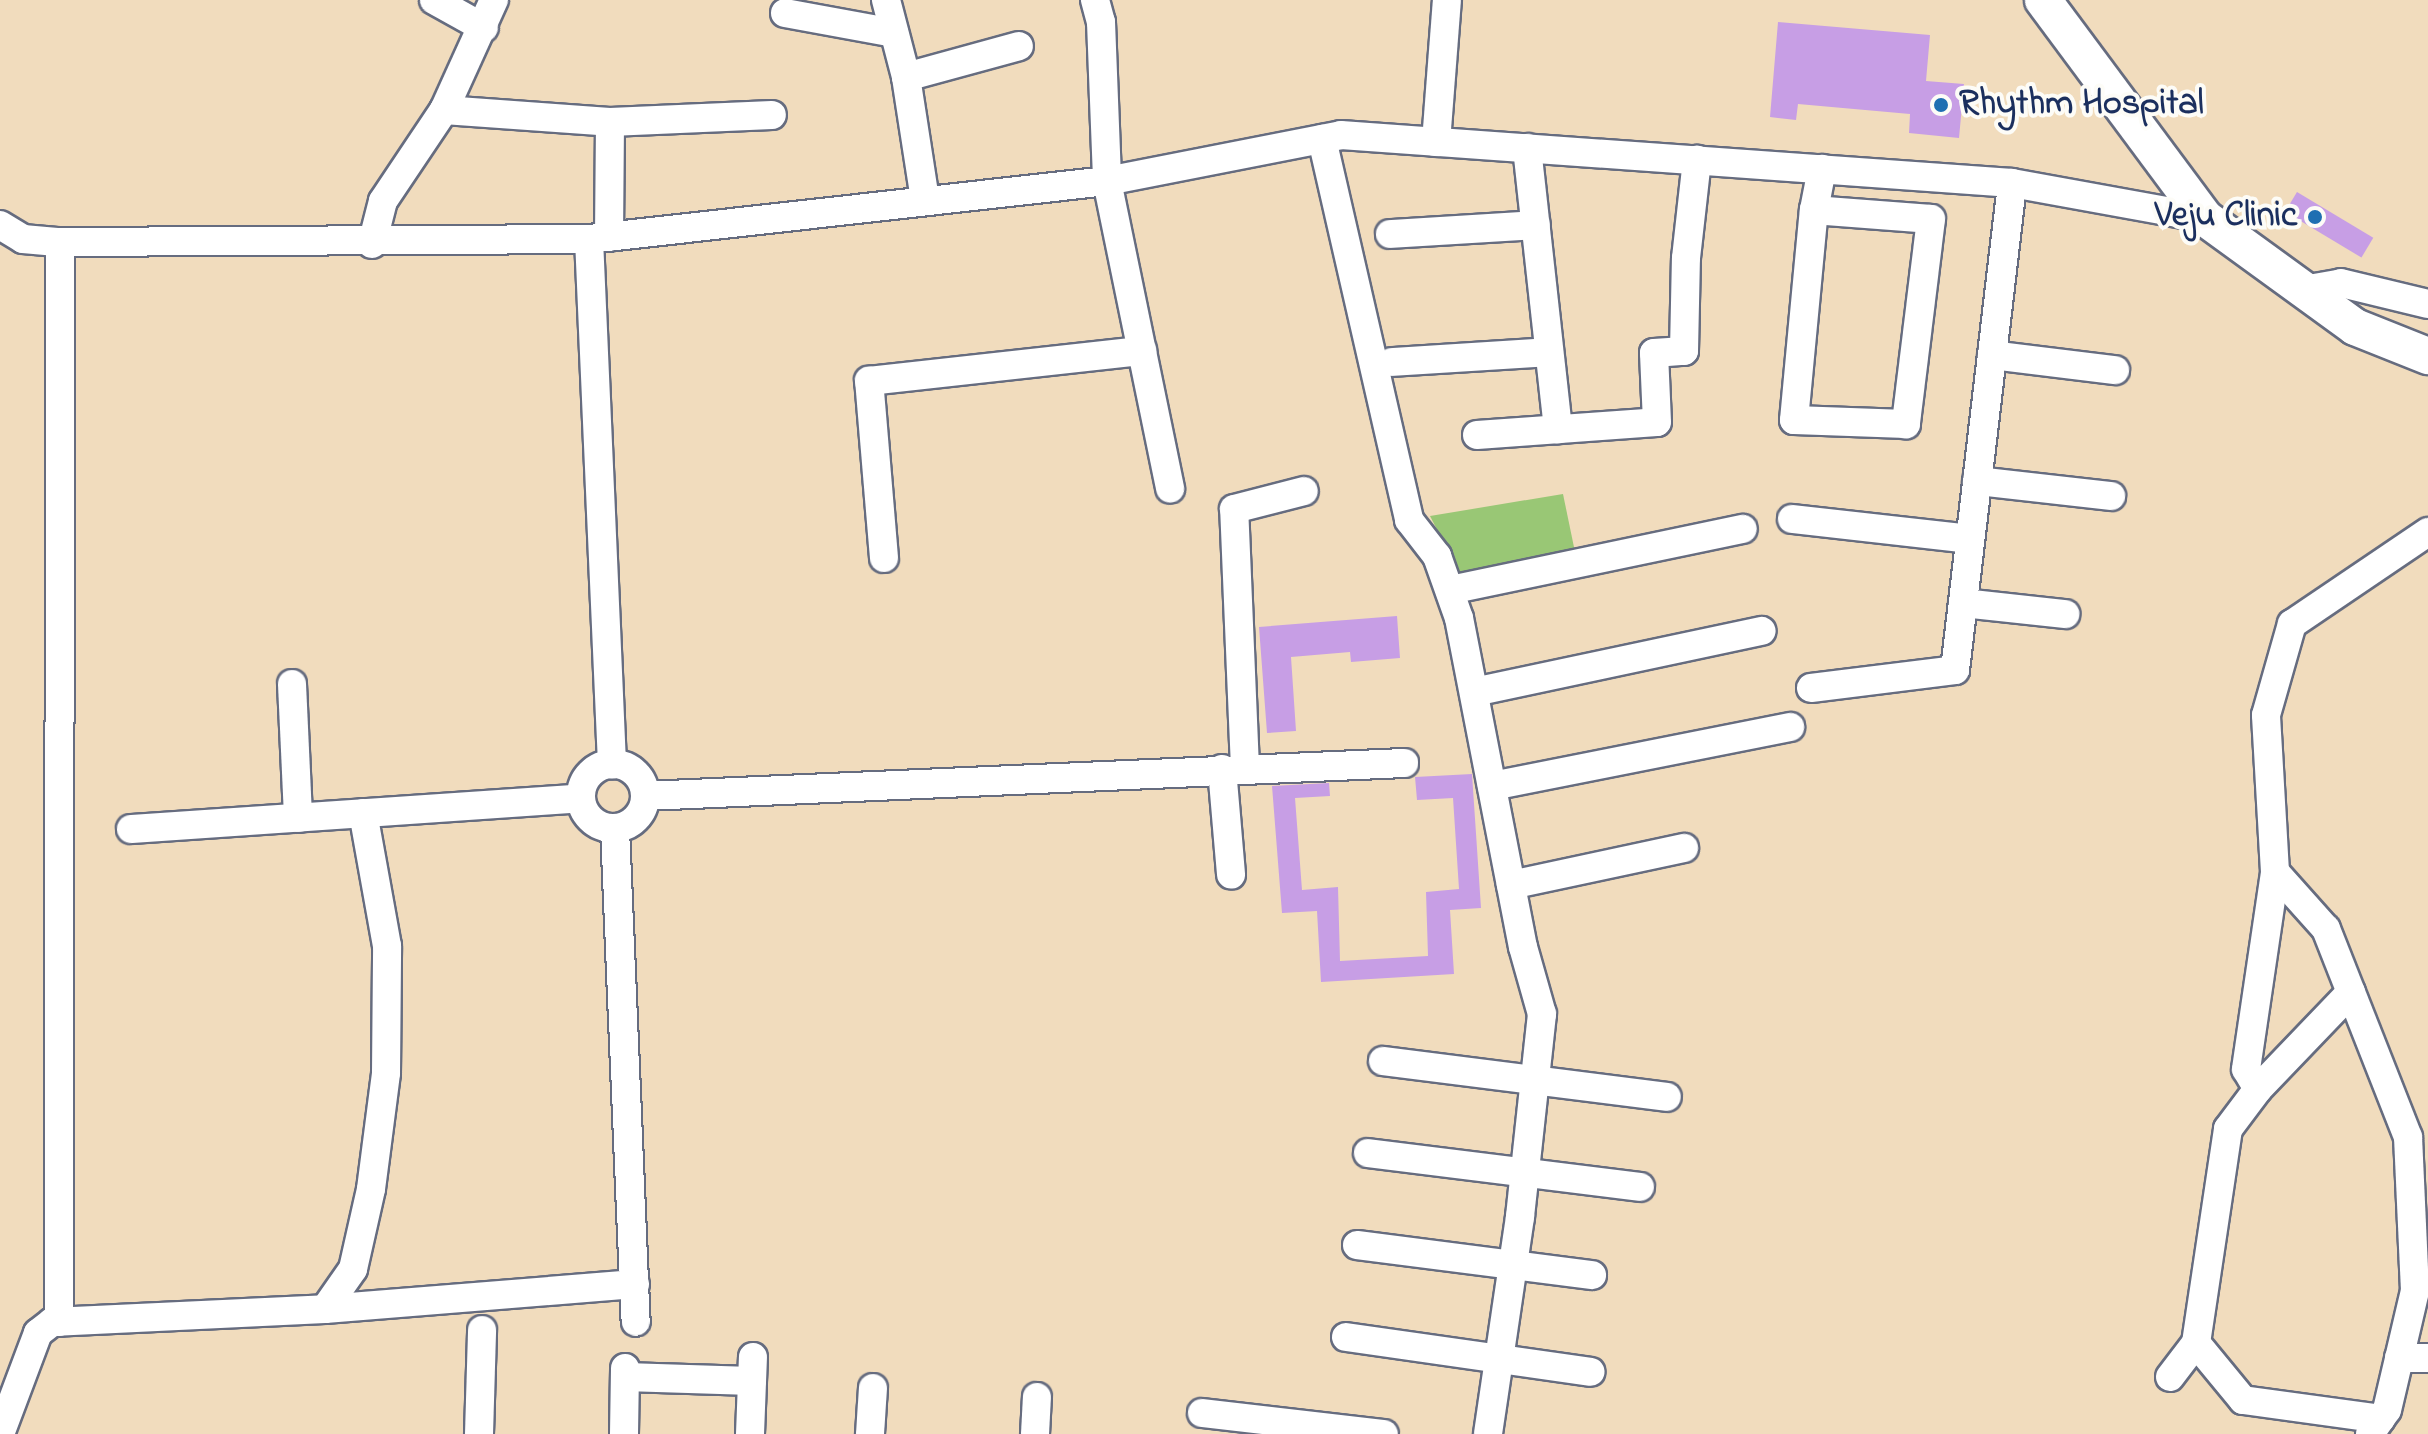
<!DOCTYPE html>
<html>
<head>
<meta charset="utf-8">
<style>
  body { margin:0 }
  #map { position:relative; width:2428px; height:1434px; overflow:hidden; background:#f1dcbd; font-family:"Indie Flower",sans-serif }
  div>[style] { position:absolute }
  .green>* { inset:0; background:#99c775 }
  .building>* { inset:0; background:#c79ee5; transform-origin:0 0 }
  .roads { filter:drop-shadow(2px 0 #666c7f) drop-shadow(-2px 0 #666c7f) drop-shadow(0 2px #666c7f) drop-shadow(0 -2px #666c7f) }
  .minor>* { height:28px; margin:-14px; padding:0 14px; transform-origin:14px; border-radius:14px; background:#fff }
  .minor>.ring { margin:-14px; padding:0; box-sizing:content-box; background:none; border:28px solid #fff; border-radius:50% }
  .major>* { height:36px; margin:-18px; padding:0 18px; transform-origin:18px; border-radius:18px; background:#fff }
  .dots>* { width:22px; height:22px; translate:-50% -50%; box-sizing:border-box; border:4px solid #fdfcf7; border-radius:50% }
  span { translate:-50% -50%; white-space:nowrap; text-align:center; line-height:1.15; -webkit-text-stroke:8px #fdfcf7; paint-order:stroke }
  .poi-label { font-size:36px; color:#1b2f5e; font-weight:700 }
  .left { translate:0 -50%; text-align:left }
  .right { translate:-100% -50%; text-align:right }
</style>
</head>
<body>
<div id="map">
  <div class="green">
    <i style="clip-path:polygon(1563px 494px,1575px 552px,1461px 576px,1430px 516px)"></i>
  </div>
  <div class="building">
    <i style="clip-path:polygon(1778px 22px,1930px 35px,1926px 81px,1964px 84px,1959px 138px,1909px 133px,1910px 114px,1798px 104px,1796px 120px,1770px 117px)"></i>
    <i style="left:2297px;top:192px;width:89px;height:23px;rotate:31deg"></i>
    <i style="clip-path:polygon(1397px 616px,1400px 658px,1351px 662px,1350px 652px,1291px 657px,1296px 731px,1267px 733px,1259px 627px)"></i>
    <i style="clip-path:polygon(1472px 774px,1481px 908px,1450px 910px,1454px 974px,1321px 982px,1317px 911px,1282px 913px,1272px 786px,1329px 783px,1330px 796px,1295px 798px,1302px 890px,1338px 887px,1340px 961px,1428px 956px,1426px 892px,1459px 889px,1453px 798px,1417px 800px,1415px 777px)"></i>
  </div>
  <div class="roads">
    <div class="minor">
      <i style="left:434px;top:0;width:57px;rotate:29.2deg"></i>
      <i style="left:886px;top:0;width:80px;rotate:75.4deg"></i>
      <i style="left:906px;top:77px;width:124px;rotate:81.2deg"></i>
      <i style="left:1095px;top:0;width:23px;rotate:75deg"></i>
      <i style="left:1101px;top:22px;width:159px;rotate:87.8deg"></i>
      <i style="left:1107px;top:181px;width:314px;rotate:78.4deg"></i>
      <i style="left:785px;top:13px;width:111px;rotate:10.4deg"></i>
      <i style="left:906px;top:77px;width:117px;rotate:-15.3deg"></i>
      <i style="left:444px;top:110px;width:166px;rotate:4.1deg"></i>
      <i style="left:610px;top:122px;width:162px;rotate:-2.5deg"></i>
      <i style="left:1322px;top:139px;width:391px;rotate:77.1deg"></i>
      <i style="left:1409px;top:520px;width:46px;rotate:52.1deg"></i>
      <i style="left:1437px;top:556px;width:66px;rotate:70.5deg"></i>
      <i style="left:1459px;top:618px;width:335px;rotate:79deg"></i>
      <i style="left:1523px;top:947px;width:70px;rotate:74.2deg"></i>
      <i style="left:1542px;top:1014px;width:204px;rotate:96.2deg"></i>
      <i style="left:1520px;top:1217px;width:219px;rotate:98.4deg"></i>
      <i style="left:1436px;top:142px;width:142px;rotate:-85.6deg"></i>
      <i style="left:1527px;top:148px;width:283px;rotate:83.7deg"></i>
      <i style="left:1814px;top:210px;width:117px;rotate:4.4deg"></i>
      <i style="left:1931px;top:219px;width:207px;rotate:97deg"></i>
      <i style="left:1906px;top:424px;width:112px;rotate:-178deg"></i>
      <i style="left:1794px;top:420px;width:211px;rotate:-84.6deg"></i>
      <i style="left:1814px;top:210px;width:42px;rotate:-79deg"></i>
      <i style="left:0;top:225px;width:27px;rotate:31deg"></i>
      <i style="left:23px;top:239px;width:37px;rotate:5deg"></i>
      <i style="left:60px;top:242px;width:529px;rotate:-0.32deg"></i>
      <i style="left:589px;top:239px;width:521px;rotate:-6.39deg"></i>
      <i style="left:1107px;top:181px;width:238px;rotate:-11.1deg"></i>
      <i style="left:1341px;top:135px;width:673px;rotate:4.09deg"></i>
      <i style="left:2012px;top:183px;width:196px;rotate:10.3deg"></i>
      <i style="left:1390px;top:234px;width:146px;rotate:-3.5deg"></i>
      <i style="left:609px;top:237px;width:115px;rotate:-89.5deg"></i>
      <i style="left:589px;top:239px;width:526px;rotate:87.49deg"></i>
      <i style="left:372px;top:244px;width:44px;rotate:-75.7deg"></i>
      <i style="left:383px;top:201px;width:110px;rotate:-56.2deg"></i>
      <i style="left:444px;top:110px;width:121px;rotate:-65.6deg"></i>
      <i style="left:2303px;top:290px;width:39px;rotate:-10deg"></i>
      <i style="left:2341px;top:283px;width:89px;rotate:13.6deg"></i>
      <i style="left:1992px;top:355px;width:124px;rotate:7deg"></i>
      <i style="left:1392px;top:362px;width:157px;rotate:-3.6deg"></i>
      <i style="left:1477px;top:435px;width:180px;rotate:-4.1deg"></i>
      <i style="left:1657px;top:422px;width:69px;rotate:-92.5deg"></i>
      <i style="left:1654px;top:353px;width:30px;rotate:-4deg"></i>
      <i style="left:1684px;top:351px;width:93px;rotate:-88.8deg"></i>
      <i style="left:1686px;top:258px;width:99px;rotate:-83.6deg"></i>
      <i style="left:1977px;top:481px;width:135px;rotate:6.4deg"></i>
      <i style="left:1792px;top:519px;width:179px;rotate:6.4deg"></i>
      <i style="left:884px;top:558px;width:178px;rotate:-94.8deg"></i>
      <i style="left:869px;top:381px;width:275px;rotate:-6.3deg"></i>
      <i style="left:1450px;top:590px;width:299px;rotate:-11.8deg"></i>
      <i style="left:1963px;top:603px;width:103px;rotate:6.2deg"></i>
      <i style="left:292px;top:684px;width:134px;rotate:87.4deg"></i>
      <i style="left:1811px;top:688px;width:145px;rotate:-7.1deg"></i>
      <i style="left:1955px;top:670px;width:490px;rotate:-83.3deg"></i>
      <i style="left:1474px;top:692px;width:294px;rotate:-12deg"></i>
      <i class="ring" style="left:581px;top:764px;width:36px;height:36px"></i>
      <i style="left:1245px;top:768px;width:259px;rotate:-92.4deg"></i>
      <i style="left:1234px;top:509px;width:72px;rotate:-14.4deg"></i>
      <i style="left:1222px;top:769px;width:106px;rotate:85.1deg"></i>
      <i style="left:1492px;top:786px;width:304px;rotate:-11.2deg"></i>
      <i style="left:645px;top:796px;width:760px;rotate:-2.49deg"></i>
      <i style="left:131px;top:829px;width:451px;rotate:-3.9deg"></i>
      <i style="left:615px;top:829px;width:493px;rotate:87.6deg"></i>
      <i style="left:1511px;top:885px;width:177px;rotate:-12.1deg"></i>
      <i style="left:2351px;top:992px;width:134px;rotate:133.8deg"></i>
      <i style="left:2258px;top:1089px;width:50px;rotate:126.9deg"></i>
      <i style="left:2228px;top:1129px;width:216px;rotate:98.5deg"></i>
      <i style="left:2196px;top:1343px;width:74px;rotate:50.5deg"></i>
      <i style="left:2243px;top:1400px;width:139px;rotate:7.8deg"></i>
      <i style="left:1383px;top:1061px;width:286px;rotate:7.2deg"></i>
      <i style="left:2258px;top:1089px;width:23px;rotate:-121deg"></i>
      <i style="left:2246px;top:1069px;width:199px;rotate:-81.6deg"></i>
      <i style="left:1368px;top:1153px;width:274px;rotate:7.1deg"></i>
      <i style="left:1357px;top:1245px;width:237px;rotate:7.3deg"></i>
      <i style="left:325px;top:1309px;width:49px;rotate:-55deg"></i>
      <i style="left:353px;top:1269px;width:82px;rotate:-77.3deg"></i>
      <i style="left:371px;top:1189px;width:117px;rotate:-82.6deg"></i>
      <i style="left:386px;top:1073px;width:127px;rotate:-89.5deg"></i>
      <i style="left:387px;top:946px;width:135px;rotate:-100.2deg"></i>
      <i style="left:59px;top:1322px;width:1080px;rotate:-89.95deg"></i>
      <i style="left:1346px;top:1337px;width:247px;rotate:8.1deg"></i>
      <i style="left:2399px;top:1358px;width:29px"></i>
      <i style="left:625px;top:1377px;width:127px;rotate:1.8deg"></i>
      <i style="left:2170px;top:1377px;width:43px;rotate:-52.6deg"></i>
      <i style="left:1202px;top:1413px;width:183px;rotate:6.6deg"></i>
      <i style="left:0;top:1434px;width:108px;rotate:-69.4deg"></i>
      <i style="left:38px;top:1333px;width:18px;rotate:-38deg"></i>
      <i style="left:52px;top:1322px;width:273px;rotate:-2.7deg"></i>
      <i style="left:325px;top:1309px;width:311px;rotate:-4.6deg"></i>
      <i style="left:479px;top:1434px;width:104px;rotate:-88.3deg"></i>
      <i style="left:624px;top:1434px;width:66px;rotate:-89.1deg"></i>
      <i style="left:750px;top:1434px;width:77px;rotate:-87.8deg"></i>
      <i style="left:870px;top:1434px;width:46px;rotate:-86.3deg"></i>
      <i style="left:1035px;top:1434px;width:37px;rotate:-87deg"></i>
      <i style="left:2370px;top:1434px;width:29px;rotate:-55deg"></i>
      <i style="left:2387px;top:1410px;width:122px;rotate:-76.8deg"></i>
      <i style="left:2415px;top:1291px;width:154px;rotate:-92.6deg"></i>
      <i style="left:2408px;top:1137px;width:224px;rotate:-111.5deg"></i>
      <i style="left:2326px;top:929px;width:76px;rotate:-131.8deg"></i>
      <i style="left:2275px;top:872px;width:157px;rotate:-93.3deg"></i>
      <i style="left:2266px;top:715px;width:95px;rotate:-74.1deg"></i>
      <i style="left:2292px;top:624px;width:164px;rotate:-34.1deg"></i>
    </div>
    <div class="major">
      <i style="left:2043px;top:0;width:272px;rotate:53.4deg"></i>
      <i style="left:2205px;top:218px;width:185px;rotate:36deg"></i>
      <i style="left:2355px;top:327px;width:79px;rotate:21.7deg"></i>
    </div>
  </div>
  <div class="dots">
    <i style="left:1941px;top:105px;background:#1f6fb2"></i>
    <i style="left:2315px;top:217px;background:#1f6fb2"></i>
  </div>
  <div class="poi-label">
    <span class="left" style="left:1959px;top:105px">Rhythm Hospital</span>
    <span class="right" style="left:2297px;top:217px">Veju Clinic</span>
  </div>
</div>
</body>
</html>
